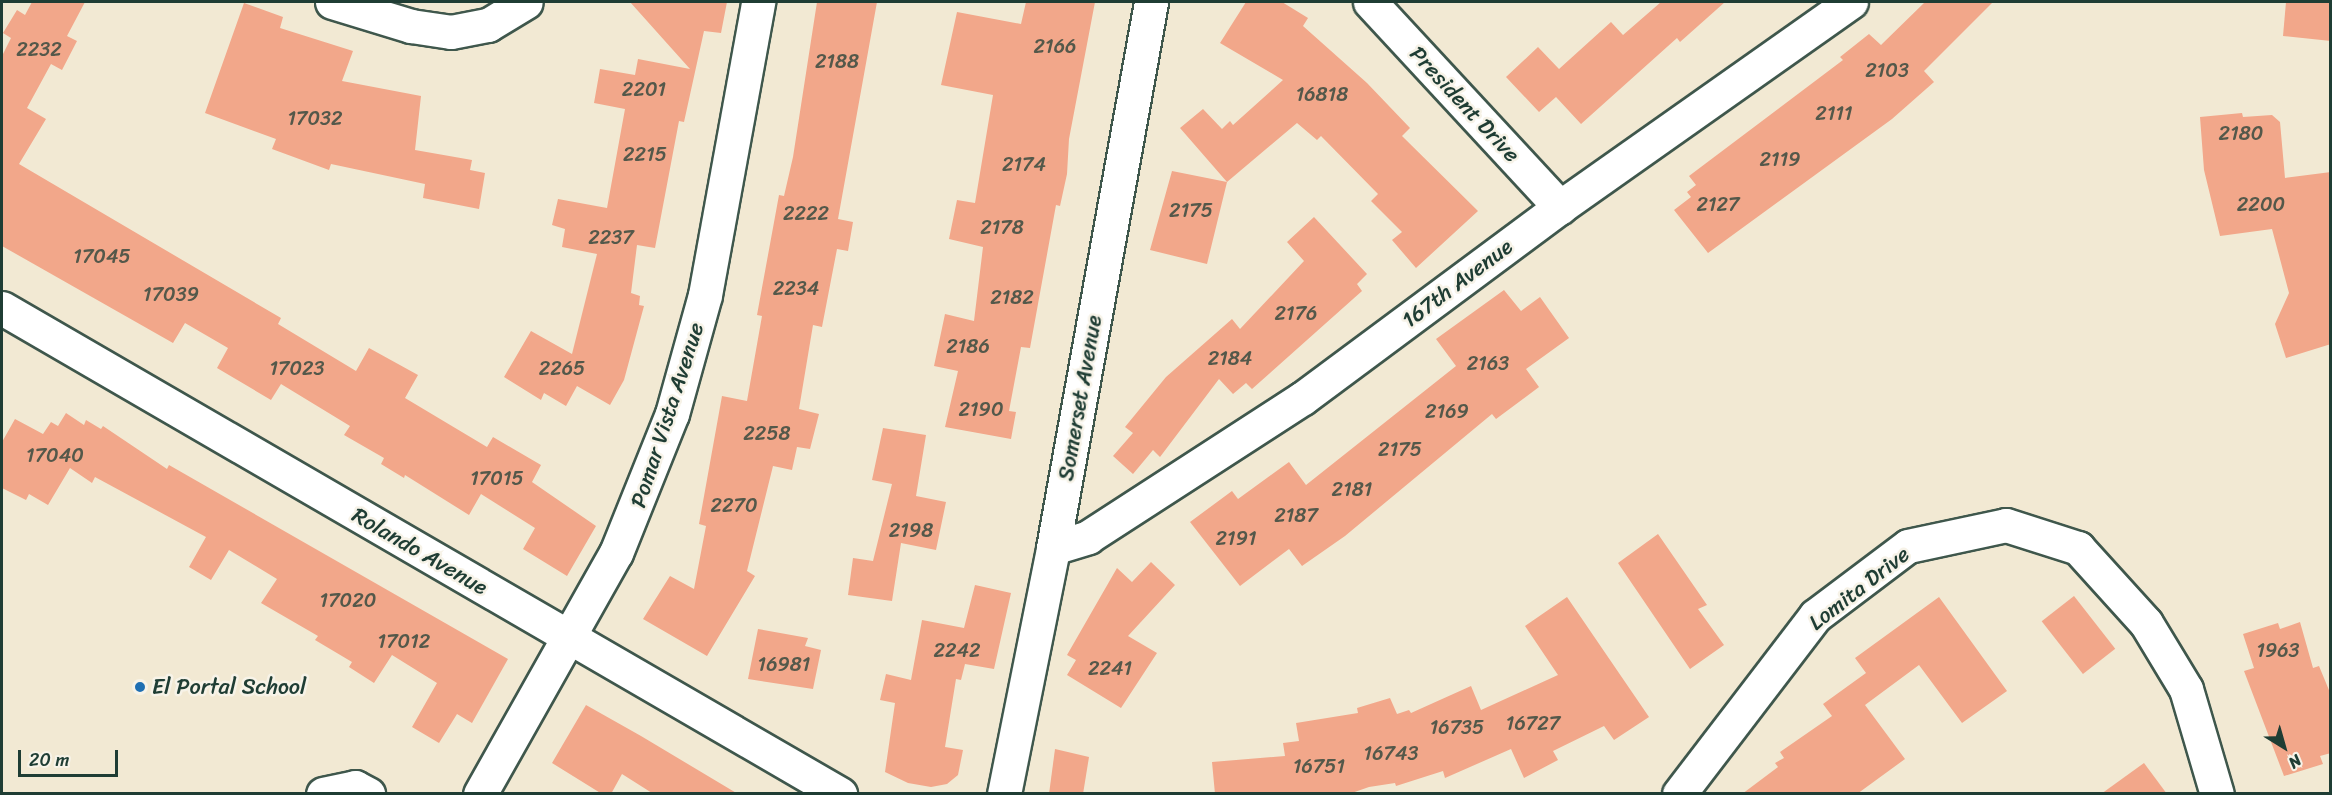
<!DOCTYPE html>
<html>
<head>
<meta charset="utf-8">
<style>
  body { margin:0 }
  #map { position:relative; width:2332px; height:795px; overflow:hidden; background:#f2e9d3; font-family:Sriracha,sans-serif }
  div>[style] { position:absolute }
  .building>* { inset:0; background:#f2a78a; transform-origin:0 0 }
  .roads { filter:drop-shadow(2px 0 #3f574c) drop-shadow(-2px 0 #3f574c) drop-shadow(0 2px #3f574c) drop-shadow(0 -2px #3f574c) }
  .minor>* { height:33px; margin:-16.5px; padding:0 16.5px; transform-origin:16.5px; border-radius:16.5px; background:#fff }
  .dots>* { width:16px; height:16px; translate:-50% -50%; box-sizing:border-box; border:3px solid #f7f3e8; border-radius:50% }
  span { translate:-50% -50%; white-space:nowrap; text-align:center; line-height:1.15; -webkit-text-stroke:5px #f7f3e8; paint-order:stroke }
  .number-label { font-size:20px; color:#54584a }
  .number-label span { -webkit-text-stroke-width:0 }
  .street-label { font-size:22px; color:#1f3d34 }
  .poi-label { font-size:22px; color:#1f3d34 }
  .left { translate:0 -50%; text-align:left }
  .frame { position:absolute; inset:0; border:3px solid #1f3d34; pointer-events:none }
  .north { position:absolute; left:2254px; top:717px; width:60px; height:60px; -webkit-text-stroke:4px #f7f3e8; paint-order:stroke; rotate:143deg; font-size:16px; font-weight:700; line-height:24px; text-align:center; color:#1f3d34 }
  .north::after { content:''; display:block; margin:auto; width:21px; height:27px; background:#1f3d34; clip-path:polygon(50% 0,100% 100%,50% 72%,0 100%) }
  .scale { position:absolute; left:18px; top:750px; width:100px; height:27px; box-sizing:border-box; border:3px solid #1f3d34; border-top:0; padding-left:8px; font-size:18px; line-height:21px; white-space:nowrap; color:#1f3d34; -webkit-text-stroke:4px #f7f3e8; paint-order:stroke }
</style>
</head>
<body>
<div id="map">
  <div class="building">
    <i style="clip-path:polygon(32px 2px,85px 2px,67px 36px,77px 41px,62px 70px,51px 64px,27px 108px,46px 119px,19px 164px,281px 318px,278px 324px,356px 371px,369px 348px,418px 375px,405px 398px,487px 447px,493px 437px,541px 465px,532px 482px,596px 526px,567px 576px,523px 549px,535px 528px,481px 494px,469px 515px,405px 475px,404px 478px,381px 464px,384px 458px,344px 435px,350px 426px,281px 384px,271px 400px,217px 368px,228px 348px,185px 323px,173px 343px,2px 246px,2px 56px,11px 38px,3px 33px,17px 10px,25px 15px)"></i>
    <i style="clip-path:polygon(630px 2px,727px 2px,721px 33px,704px 31px,684px 122px,679px 121px,655px 248px,637px 245px,631px 293px,640px 296px,639px 305px,644px 306px,624px 380px,610px 405px,577px 386px,566px 406px,544px 393px,541px 400px,504px 377px,531px 331px,572px 354px,597px 254px,562px 247px,565px 229px,552px 225px,558px 199px,607px 208px,625px 109px,594px 103px,600px 69px,635px 75px,638px 59px,690px 69px)"></i>
    <i style="clip-path:polygon(817px 2px,877px 2px,838px 219px,853px 222px,848px 251px,837px 249px,822px 327px,813px 325px,799px 409px,819px 414px,810px 449px,797px 447px,792px 470px,773px 466px,747px 571px,755px 576px,707px 656px,643px 619px,670px 576px,694px 589px,706px 526px,699px 524px,722px 396px,747px 401px,762px 316px,757px 315px,779px 195px,784px 196px,793px 157px)"></i>
    <i style="clip-path:polygon(1026px 2px,1095px 2px,1069px 139px,1067px 174px,1060px 206px,1056px 205px,1030px 348px,1021px 347px,1009px 411px,1016px 412px,1011px 439px,945px 427px,958px 371px,934px 366px,945px 314px,974px 321px,983px 247px,949px 239px,957px 200px,975px 203px,993px 95px,941px 85px,957px 12px,1021px 24px)"></i>
    <i style="clip-path:polygon(1246px 2px,1282px 2px,1308px 18px,1303px 26px,1367px 83px,1410px 128px,1402px 136px,1478px 211px,1416px 268px,1392px 240px,1402px 232px,1371px 201px,1378px 194px,1321px 136px,1317px 140px,1297px 123px,1227px 182px,1207px 264px,1150px 250px,1172px 171px,1227px 182px,1180px 128px,1203px 109px,1222px 129px,1230px 121px,1233px 125px,1283px 80px,1220px 43px)"></i>
    <i style="clip-path:polygon(1661px 2px,1725px 2px,1680px 42px,1677px 38px,1581px 124px,1556px 97px,1539px 112px,1506px 77px,1538px 47px,1559px 69px,1611px 22px,1623px 35px)"></i>
    <i style="clip-path:polygon(1925px 2px,1993px 2px,1924px 71px,1934px 82px,1892px 119px,1708px 253px,1674px 210px,1691px 197px,1687px 192px,1696px 185px,1689px 176px,1843px 60px,1840px 57px,1869px 34px,1881px 45px)"></i>
    <i style="clip-path:polygon(2286px 2px,2331px 2px,2331px 41px,2283px 36px)"></i>
    <i style="clip-path:polygon(244px 3px,283px 17px,280px 28px,353px 51px,342px 81px,421px 96px,415px 150px,472px 160px,470px 170px,485px 173px,479px 209px,423px 198px,425px 184px,331px 164px,329px 170px,272px 149px,276px 139px,205px 113px)"></i>
    <i style="clip-path:polygon(2242px 113px,2243px 117px,2272px 115px,2280px 122px,2285px 178px,2331px 172px,2331px 344px,2286px 358px,2275px 324px,2289px 293px,2272px 229px,2220px 236px,2204px 170px,2200px 117px)"></i>
    <i style="clip-path:polygon(1314px 217px,1367px 274px,1357px 284px,1362px 291px,1252px 389px,1246px 383px,1233px 394px,1219px 379px,1160px 457px,1153px 450px,1133px 474px,1113px 456px,1133px 433px,1125px 427px,1166px 377px,1232px 319px,1240px 329px,1304px 261px,1287px 242px)"></i>
    <i style="clip-path:polygon(1504px 290px,1521px 311px,1540px 297px,1569px 338px,1526px 369px,1539px 387px,1496px 419px,1492px 414px,1345px 536px,1302px 566px,1289px 549px,1240px 586px,1190px 522px,1232px 491px,1238px 499px,1289px 462px,1306px 485px,1456px 366px,1436px 339px)"></i>
    <i style="clip-path:polygon(66px 413px,84px 425px,86px 420px,101px 429px,103px 426px,167px 469px,169px 465px,508px 659px,472px 723px,457px 714px,439px 743px,412px 727px,437px 683px,392px 655px,374px 683px,349px 667px,352px 662px,315px 640px,318px 636px,261px 603px,277px 579px,229px 550px,211px 580px,189px 567px,206px 537px,95px 477px,92px 483px,70px 468px,48px 505px,29px 494px,26px 500px,2px 488px,2px 442px,15px 419px,43px 434px,51px 422px,58px 426px)"></i>
    <i style="clip-path:polygon(883px 428px,926px 435px,916px 496px,946px 502px,936px 550px,901px 543px,892px 601px,848px 595px,853px 558px,873px 561px,892px 484px,872px 480px)"></i>
    <i style="clip-path:polygon(1658px 534px,1707px 605px,1698px 609px,1724px 645px,1690px 669px,1618px 563px)"></i>
    <i style="clip-path:polygon(1151px 562px,1175px 585px,1128px 636px,1157px 653px,1121px 708px,1067px 675px,1076px 660px,1067px 655px,1117px 568px,1132px 582px)"></i>
    <i style="clip-path:polygon(975px 585px,1011px 593px,994px 669px,965px 664px,961px 680px,956px 679px,945px 747px,963px 750px,958px 775px,947px 784px,931px 787px,908px 783px,885px 772px,895px 703px,880px 700px,886px 674px,911px 680px,922px 620px,964px 628px)"></i>
    <i style="left:2074px;top:596px;width:67px;height:41px;rotate:52deg"></i>
    <i style="clip-path:polygon(1567px 597px,1649px 717px,1614px 740px,1604px 726px,1553px 751px,1558px 760px,1524px 778px,1511px 749px,1445px 778px,1443px 771px,1396px 786px,1395px 783px,1369px 787px,1349px 794px,1215px 794px,1212px 762px,1285px 756px,1283px 743px,1299px 741px,1296px 723px,1358px 713px,1357px 708px,1390px 698px,1397px 714px,1409px 710px,1411px 713px,1471px 686px,1481px 710px,1558px 675px,1525px 626px)"></i>
    <i style="clip-path:polygon(1939px 597px,2007px 691px,1962px 723px,1919px 665px,1865px 705px,1905px 759px,1857px 794px,1742px 794px,1778px 767px,1775px 763px,1784px 758px,1780px 752px,1832px 716px,1823px 704px,1866px 673px,1855px 658px)"></i>
    <i style="clip-path:polygon(2300px 622px,2313px 668px,2319px 666px,2331px 695px,2331px 753px,2320px 756px,2323px 764px,2284px 776px,2244px 671px,2254px 668px,2243px 634px,2278px 623px,2280px 629px)"></i>
    <i style="clip-path:polygon(758px 629px,808px 638px,805px 646px,821px 650px,813px 689px,748px 679px)"></i>
    <i style="clip-path:polygon(586px 705px,641px 736px,738px 794px,652px 793px,622px 774px,611px 794px,602px 794px,552px 763px)"></i>
    <i style="clip-path:polygon(1055px 749px,1089px 757px,1083px 794px,1049px 794px)"></i>
    <i style="clip-path:polygon(2144px 763px,2167px 794px,2101px 794px)"></i>
  </div>
  <div class="roads">
    <div class="minor">
      <i style="left:332px;top:2px;width:83px;rotate:16.9deg"></i>
      <i style="left:411px;top:26px;width:40px;rotate:8.5deg"></i>
      <i style="left:451px;top:32px;width:38px;rotate:-11deg"></i>
      <i style="left:488px;top:25px;width:44px;rotate:-31.2deg"></i>
      <i style="left:1370px;top:2px;width:280px;rotate:47.2deg"></i>
      <i style="left:2px;top:308px;width:969px;rotate:30.11deg"></i>
      <i style="left:1053px;top:548px;width:37px;rotate:-17deg"></i>
      <i style="left:1088px;top:537px;width:256px;rotate:-32.9deg"></i>
      <i style="left:1303px;top:398px;width:320px;rotate:-36.6deg"></i>
      <i style="left:1560px;top:207px;width:356px;rotate:-35.2deg"></i>
      <i style="left:323px;top:794px;width:33px;rotate:-12deg"></i>
      <i style="left:355px;top:787px;width:15px;rotate:28deg"></i>
      <i style="left:480px;top:794px;width:277px;rotate:-60.6deg"></i>
      <i style="left:616px;top:553px;width:150px;rotate:-68.1deg"></i>
      <i style="left:672px;top:414px;width:123px;rotate:-74.5deg"></i>
      <i style="left:705px;top:295px;width:298px;rotate:-79.7deg"></i>
      <i style="left:1004px;top:794px;width:251px;rotate:-78.7deg"></i>
      <i style="left:1053px;top:548px;width:555px;rotate:-79.82deg"></i>
      <i style="left:1679px;top:794px;width:224px;rotate:-52.6deg"></i>
      <i style="left:1815px;top:616px;width:116px;rotate:-37deg"></i>
      <i style="left:1908px;top:546px;width:100px;rotate:-12.1deg"></i>
      <i style="left:2006px;top:525px;width:76px;rotate:17.7deg"></i>
      <i style="left:2078px;top:548px;width:101px;rotate:47.8deg"></i>
      <i style="left:2146px;top:623px;width:77px;rotate:58.8deg"></i>
      <i style="left:2186px;top:689px;width:109px;rotate:73.6deg"></i>
    </div>
  </div>
  <div class="dots">
    <i style="left:140px;top:687px;background:#1f6fb2"></i>
  </div>
  <div class="number-label">
    <span style="left:1055px;top:46px">2166</span>
    <span style="left:39px;top:49px">2232</span>
    <span style="left:837px;top:61px">2188</span>
    <span style="left:1887px;top:70px">2103</span>
    <span style="left:644px;top:89px">2201</span>
    <span style="left:1322px;top:94px">16818</span>
    <span style="left:1834px;top:113px">2111</span>
    <span style="left:315px;top:118px">17032</span>
    <span style="left:2241px;top:133px">2180</span>
    <span style="left:645px;top:154px">2215</span>
    <span style="left:1780px;top:159px">2119</span>
    <span style="left:1024px;top:164px">2174</span>
    <span style="left:1718px;top:204px">2127</span>
    <span style="left:2261px;top:204px">2200</span>
    <span style="left:1191px;top:210px">2175</span>
    <span style="left:806px;top:213px">2222</span>
    <span style="left:1002px;top:227px">2178</span>
    <span style="left:611px;top:237px">2237</span>
    <span style="left:102px;top:256px">17045</span>
    <span style="left:796px;top:288px">2234</span>
    <span style="left:171px;top:294px">17039</span>
    <span style="left:1012px;top:297px">2182</span>
    <span style="left:1296px;top:313px">2176</span>
    <span style="left:968px;top:346px">2186</span>
    <span style="left:1230px;top:358px">2184</span>
    <span style="left:1488px;top:363px">2163</span>
    <span style="left:297px;top:368px">17023</span>
    <span style="left:562px;top:368px">2265</span>
    <span style="left:981px;top:409px">2190</span>
    <span style="left:1447px;top:411px">2169</span>
    <span style="left:767px;top:433px">2258</span>
    <span style="left:1400px;top:449px">2175</span>
    <span style="left:55px;top:455px">17040</span>
    <span style="left:497px;top:478px">17015</span>
    <span style="left:1352px;top:489px">2181</span>
    <span style="left:734px;top:505px">2270</span>
    <span style="left:1296px;top:515px">2187</span>
    <span style="left:911px;top:530px">2198</span>
    <span style="left:1236px;top:538px">2191</span>
    <span style="left:348px;top:600px">17020</span>
    <span style="left:404px;top:641px">17012</span>
    <span style="left:957px;top:650px">2242</span>
    <span style="left:2278px;top:650px">1963</span>
    <span style="left:784px;top:664px">16981</span>
    <span style="left:1110px;top:668px">2241</span>
    <span style="left:1533px;top:723px">16727</span>
    <span style="left:1457px;top:727px">16735</span>
    <span style="left:1391px;top:753px">16743</span>
    <span style="left:1319px;top:766px">16751</span>
  </div>
  <div class="street-label">
    <span style="left:1465px;top:104px;rotate:47deg">President Drive</span>
    <span style="left:1457px;top:283px;rotate:-37deg">167th Avenue</span>
    <span style="left:1080px;top:398px;rotate:-80deg">Somerset Avenue</span>
    <span style="left:667px;top:415px;rotate:-72deg">Pomar Vista Avenue</span>
    <span style="left:420px;top:551px;rotate:30deg">Rolando Avenue</span>
    <span style="left:1859px;top:588px;rotate:-38deg">Lomita Drive</span>
  </div>
  <div class="poi-label">
    <span class="left" style="left:152px;top:687px">El Portal School</span>
  </div>
  <div class="frame"></div>
  <div class="north">N</div>
  <div class="scale">20 m</div>
</div>
</body>
</html>
